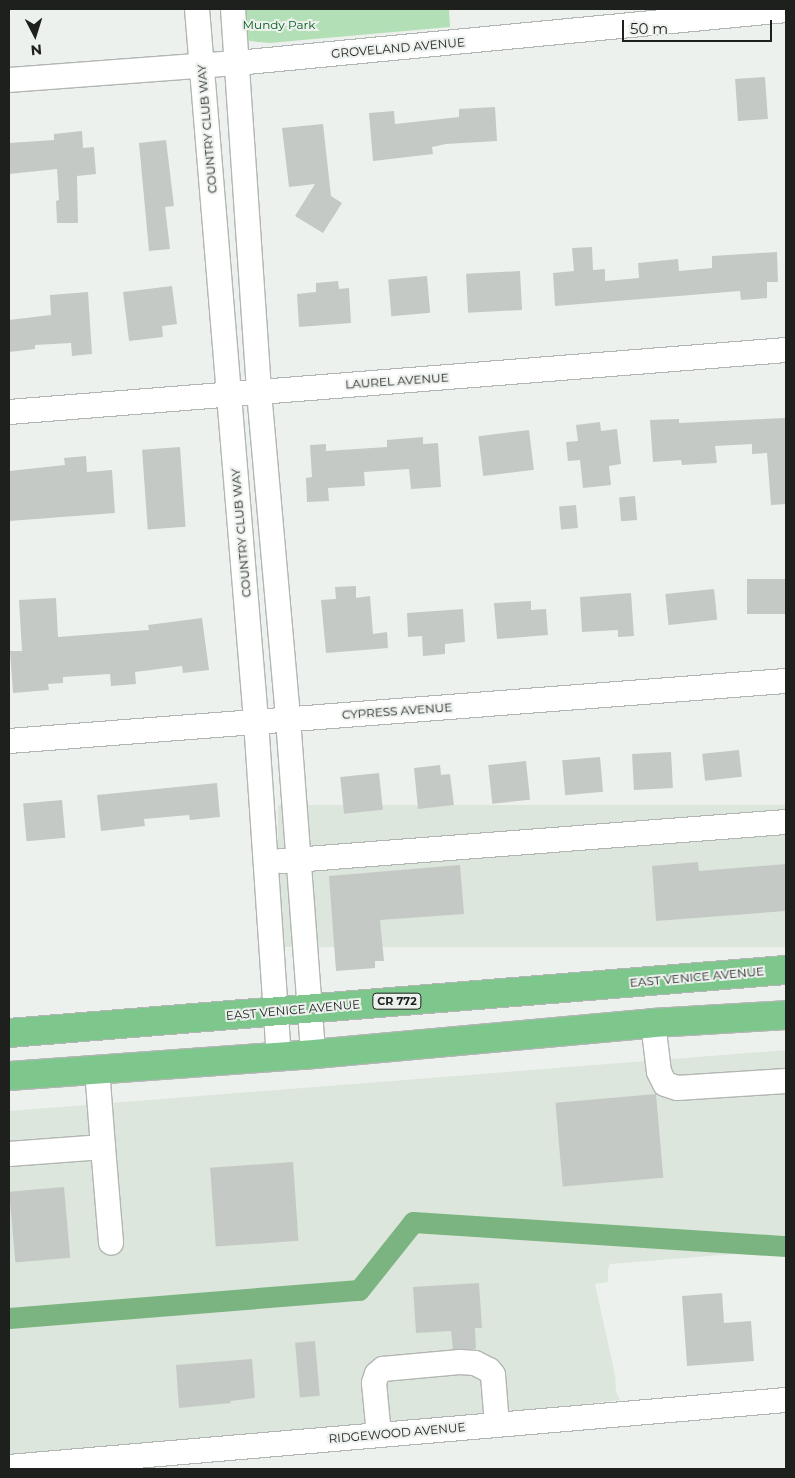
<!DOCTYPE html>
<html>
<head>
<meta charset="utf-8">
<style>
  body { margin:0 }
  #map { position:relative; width:795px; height:1478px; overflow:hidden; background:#edf1ed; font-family:Montserrat,sans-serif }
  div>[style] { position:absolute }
  .built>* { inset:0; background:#dce6dc; transform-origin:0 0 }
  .green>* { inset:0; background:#b2dfb5 }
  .canal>* { height:21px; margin:-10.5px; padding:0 10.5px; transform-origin:10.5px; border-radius:10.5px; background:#7cb481 }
  .building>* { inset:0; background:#c5c9c5; transform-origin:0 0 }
  .roads { filter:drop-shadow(1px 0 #b2b6b2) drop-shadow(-1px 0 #b2b6b2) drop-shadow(0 1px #b2b6b2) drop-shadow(0 -1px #b2b6b2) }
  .minor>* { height:24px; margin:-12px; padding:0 12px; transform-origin:12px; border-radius:12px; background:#fff }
  .major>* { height:28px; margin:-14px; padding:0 14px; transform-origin:14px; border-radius:14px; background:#7dc78d }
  span { translate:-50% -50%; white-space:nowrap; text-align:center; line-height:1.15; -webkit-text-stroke:4px #edf1ed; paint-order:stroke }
  .shield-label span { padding:1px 4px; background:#edf1ed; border:1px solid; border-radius:4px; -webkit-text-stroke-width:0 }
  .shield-label { font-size:11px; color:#1e201e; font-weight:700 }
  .park-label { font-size:12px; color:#005b1b }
  .street-label { font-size:12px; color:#1e201e }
  .frame { position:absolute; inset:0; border:10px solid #1e201e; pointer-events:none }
  .north { position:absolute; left:10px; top:10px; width:50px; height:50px; -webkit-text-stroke:4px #edf1ed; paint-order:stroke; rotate:175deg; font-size:14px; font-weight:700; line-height:20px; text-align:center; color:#1e201e }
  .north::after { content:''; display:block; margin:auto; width:18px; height:22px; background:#1e201e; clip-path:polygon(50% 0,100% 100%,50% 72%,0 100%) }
  .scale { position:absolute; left:622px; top:20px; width:150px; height:22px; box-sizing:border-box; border:2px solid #1e201e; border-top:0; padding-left:6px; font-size:15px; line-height:18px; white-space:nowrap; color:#1e201e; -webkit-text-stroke:4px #edf1ed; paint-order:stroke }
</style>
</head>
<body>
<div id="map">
  <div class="built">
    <i style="left:786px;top:805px;width:142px;height:508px;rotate:90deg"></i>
    <i style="clip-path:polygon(786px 1050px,786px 1250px,610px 1264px,608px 1270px,608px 1282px,595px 1284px,615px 1375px,616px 1391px,620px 1400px,9px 1469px,9px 1111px)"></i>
  </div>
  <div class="green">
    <i style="clip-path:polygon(232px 9px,449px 9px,450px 27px,269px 43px,250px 41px,235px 34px)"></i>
  </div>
  <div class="canal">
    <i style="left:9px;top:1318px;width:351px;rotate:-4.6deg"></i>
    <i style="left:359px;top:1290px;width:87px;rotate:-51.5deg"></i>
    <i style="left:413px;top:1222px;width:374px;rotate:3.7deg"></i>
  </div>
  <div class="building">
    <i style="left:765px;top:77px;width:42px;height:30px;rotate:86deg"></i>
    <i style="clip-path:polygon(495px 107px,497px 141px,446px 144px,432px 147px,433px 154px,373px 161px,369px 113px,394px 111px,395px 124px,459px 117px,459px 109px)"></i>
    <i style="clip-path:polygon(323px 124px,331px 196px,342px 203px,323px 233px,295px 216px,315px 184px,289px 187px,282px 128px)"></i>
    <i style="clip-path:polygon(82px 131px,83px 148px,94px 147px,96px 174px,77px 176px,78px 223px,57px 223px,56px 201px,59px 200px,57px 169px,9px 174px,9px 143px,54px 140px,54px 134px)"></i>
    <i style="clip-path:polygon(166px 140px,174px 206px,165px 207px,170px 249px,149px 251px,139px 143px)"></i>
    <i style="clip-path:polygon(592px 247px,593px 270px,605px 269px,605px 281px,639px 278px,638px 263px,678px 259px,679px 271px,712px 268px,712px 256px,777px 252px,778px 282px,767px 282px,767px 298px,741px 300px,740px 291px,555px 306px,553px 273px,574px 271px,572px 248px)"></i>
    <i style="left:520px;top:271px;width:39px;height:54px;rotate:87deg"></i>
    <i style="left:427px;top:276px;width:37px;height:39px;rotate:85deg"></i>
    <i style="clip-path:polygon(338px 281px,339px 289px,349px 288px,351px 323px,299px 327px,297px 294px,316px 292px,316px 283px)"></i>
    <i style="clip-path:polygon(172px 286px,177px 324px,162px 326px,163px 337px,129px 341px,123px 292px)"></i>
    <i style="clip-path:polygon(88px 292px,92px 354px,72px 356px,71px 343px,35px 345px,35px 349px,9px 352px,9px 320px,51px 315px,50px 295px)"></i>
    <i style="clip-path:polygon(786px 418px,786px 504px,771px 505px,767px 453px,752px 454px,752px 444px,715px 446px,717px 463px,682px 465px,681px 460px,653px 462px,650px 420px,679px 419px,679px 423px)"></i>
    <i style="clip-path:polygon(600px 422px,601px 431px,617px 429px,621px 464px,609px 466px,611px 485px,583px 488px,580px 460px,568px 461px,566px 442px,578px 441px,576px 425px)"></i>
    <i style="left:529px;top:430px;width:40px;height:51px;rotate:83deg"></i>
    <i style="clip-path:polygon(423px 437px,423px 444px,438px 443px,441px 487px,411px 489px,409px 469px,364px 472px,365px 486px,328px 488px,329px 501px,307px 502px,306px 478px,312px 477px,310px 445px,326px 444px,326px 451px,387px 447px,387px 440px)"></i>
    <i style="left:180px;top:447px;width:80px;height:38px;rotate:86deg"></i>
    <i style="clip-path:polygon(86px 456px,87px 472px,112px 470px,115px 513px,9px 521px,9px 471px,65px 465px,64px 458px)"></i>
    <i style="left:635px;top:496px;width:24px;height:16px;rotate:85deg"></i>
    <i style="left:576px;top:505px;width:23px;height:17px;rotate:85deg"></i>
    <i style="left:786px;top:579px;width:35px;height:39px;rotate:90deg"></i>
    <i style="clip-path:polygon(356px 586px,356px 598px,370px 596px,373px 634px,387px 632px,388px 648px,326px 653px,321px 600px,336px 599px,335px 587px)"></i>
    <i style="left:714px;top:589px;width:31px;height:49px;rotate:84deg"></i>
    <i style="clip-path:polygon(631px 593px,634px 636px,618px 637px,618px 630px,582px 632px,580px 597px)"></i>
    <i style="clip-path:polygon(56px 598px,58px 637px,149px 630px,148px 625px,202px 618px,209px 670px,183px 673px,182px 666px,135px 672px,136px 684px,111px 686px,110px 674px,63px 677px,63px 683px,48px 684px,49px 690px,13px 693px,10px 651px,22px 651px,19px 600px)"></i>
    <i style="clip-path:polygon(531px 601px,531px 610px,546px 609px,548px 635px,497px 639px,494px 603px)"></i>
    <i style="clip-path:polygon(463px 609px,465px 642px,445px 644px,445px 654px,423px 656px,422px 636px,408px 637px,407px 613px)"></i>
    <i style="left:739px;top:750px;width:27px;height:37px;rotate:84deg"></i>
    <i style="left:671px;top:752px;width:36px;height:39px;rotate:87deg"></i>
    <i style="left:600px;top:757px;width:35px;height:38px;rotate:85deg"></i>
    <i style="left:526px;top:761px;width:39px;height:38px;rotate:84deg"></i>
    <i style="clip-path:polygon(440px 765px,441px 775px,450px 774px,454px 805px,418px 809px,414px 768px)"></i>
    <i style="left:379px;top:773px;width:37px;height:39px;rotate:84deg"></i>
    <i style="clip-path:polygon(217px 783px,220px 817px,190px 820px,189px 815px,144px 819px,145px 826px,101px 831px,97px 795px)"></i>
    <i style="left:62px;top:800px;width:38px;height:39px;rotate:85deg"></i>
    <i style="clip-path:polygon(698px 862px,699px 871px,786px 864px,786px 911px,656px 921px,652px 866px)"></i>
    <i style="clip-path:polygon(460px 865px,464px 914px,380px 920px,384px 961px,375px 961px,375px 968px,336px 971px,329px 876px)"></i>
    <i style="left:656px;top:1094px;width:84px;height:101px;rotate:85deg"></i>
    <i style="left:293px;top:1162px;width:79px;height:83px;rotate:86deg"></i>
    <i style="left:64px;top:1187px;width:71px;height:55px;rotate:85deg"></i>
    <i style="clip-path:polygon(479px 1283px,482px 1328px,475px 1328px,476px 1349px,453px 1349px,451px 1331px,416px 1333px,413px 1287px)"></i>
    <i style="clip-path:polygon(722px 1293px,724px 1323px,751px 1321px,754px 1361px,687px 1366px,682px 1296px)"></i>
    <i style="left:315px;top:1341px;width:55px;height:20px;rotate:85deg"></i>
    <i style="clip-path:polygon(252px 1359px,255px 1398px,230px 1401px,231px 1403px,179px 1408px,176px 1365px)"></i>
  </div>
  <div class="roads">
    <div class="minor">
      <i style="left:197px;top:9px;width:714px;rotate:85.26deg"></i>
      <i style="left:256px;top:721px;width:337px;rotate:86.1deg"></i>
      <i style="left:233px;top:9px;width:384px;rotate:86.1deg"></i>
      <i style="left:259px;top:392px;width:328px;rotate:84.9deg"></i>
      <i style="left:288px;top:719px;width:336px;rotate:85.7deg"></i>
      <i style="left:9px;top:80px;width:229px;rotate:-4.3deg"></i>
      <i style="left:237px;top:63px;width:552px;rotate:-5.51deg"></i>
      <i style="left:9px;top:412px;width:779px;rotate:-4.56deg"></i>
      <i style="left:9px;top:741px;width:779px;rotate:-4.42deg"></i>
      <i style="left:281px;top:861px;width:507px;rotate:-4.42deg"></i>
      <i style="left:653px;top:1023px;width:49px;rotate:83deg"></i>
      <i style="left:659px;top:1072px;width:13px;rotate:63deg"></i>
      <i style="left:665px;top:1084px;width:13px;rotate:18deg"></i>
      <i style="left:677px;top:1088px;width:109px;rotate:-3.7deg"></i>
      <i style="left:97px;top:1069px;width:78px;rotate:85.6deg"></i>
      <i style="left:9px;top:1154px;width:94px;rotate:-4.3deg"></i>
      <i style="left:103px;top:1147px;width:96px;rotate:85.2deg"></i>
      <i style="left:379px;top:1435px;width:52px;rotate:-95.5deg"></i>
      <i style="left:374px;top:1383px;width:9px;rotate:-72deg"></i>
      <i style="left:377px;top:1374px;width:8px;rotate:-40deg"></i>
      <i style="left:383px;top:1369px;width:77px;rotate:-5.2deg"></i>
      <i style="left:460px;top:1362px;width:15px;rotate:4deg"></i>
      <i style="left:475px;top:1363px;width:16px;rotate:27deg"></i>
      <i style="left:489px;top:1370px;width:6px;rotate:51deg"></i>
      <i style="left:493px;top:1375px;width:50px;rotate:85.4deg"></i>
      <i style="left:9px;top:1467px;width:780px;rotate:-4.93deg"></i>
    </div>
    <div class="major">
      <i style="left:9px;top:1033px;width:780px;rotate:-4.64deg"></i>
      <i style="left:9px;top:1076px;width:295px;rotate:-4.1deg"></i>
      <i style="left:303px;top:1055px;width:351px;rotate:-5.2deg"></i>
      <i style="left:653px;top:1023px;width:133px;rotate:-3.4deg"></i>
    </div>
  </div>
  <div class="shield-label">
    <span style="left:397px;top:1001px">CR 772</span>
  </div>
  <div class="park-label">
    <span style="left:279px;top:25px">Mundy Park</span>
  </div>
  <div class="street-label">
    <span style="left:398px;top:48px;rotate:-5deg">GROVELAND AVENUE</span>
    <span style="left:207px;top:129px;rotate:-95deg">COUNTRY CLUB WAY</span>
    <span style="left:397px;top:381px;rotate:-4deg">LAUREL AVENUE</span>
    <span style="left:241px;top:533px;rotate:-95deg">COUNTRY CLUB WAY</span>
    <span style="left:397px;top:711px;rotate:-4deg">CYPRESS AVENUE</span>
    <span style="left:697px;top:977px;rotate:-5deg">EAST VENICE AVENUE</span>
    <span style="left:293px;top:1010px;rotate:-5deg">EAST VENICE AVENUE</span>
    <span style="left:397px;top:1433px;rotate:-5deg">RIDGEWOOD AVENUE</span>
  </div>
  <div class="frame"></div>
  <div class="north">N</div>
  <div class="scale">50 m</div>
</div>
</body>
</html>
